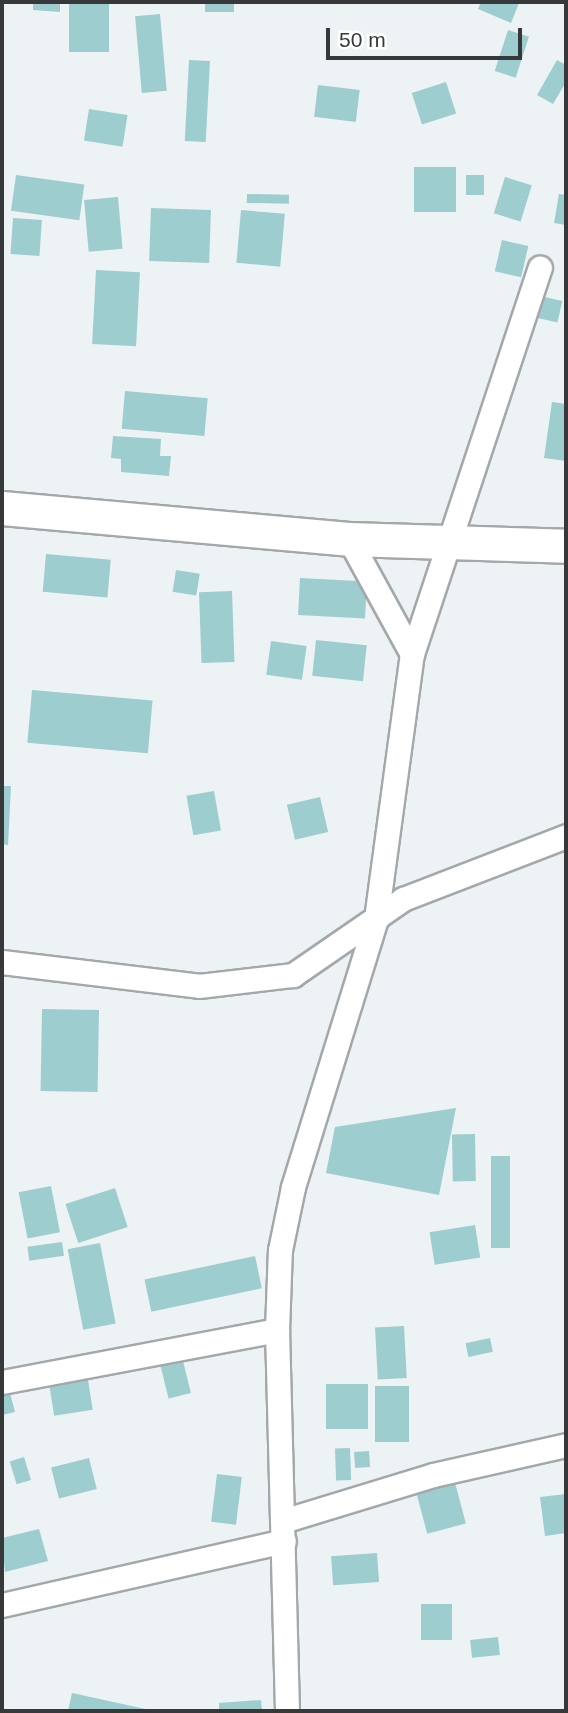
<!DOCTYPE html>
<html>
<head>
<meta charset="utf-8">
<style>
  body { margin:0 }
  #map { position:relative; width:568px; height:1713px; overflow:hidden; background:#edf2f5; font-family:Helvetica,sans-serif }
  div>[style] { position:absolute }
  .building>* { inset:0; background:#9dcdcf; transform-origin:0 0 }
  .roads { filter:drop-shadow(2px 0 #a3a8ab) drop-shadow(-2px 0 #a3a8ab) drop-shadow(0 2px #a3a8ab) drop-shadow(0 -2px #a3a8ab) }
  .street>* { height:23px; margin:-11.5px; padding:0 11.5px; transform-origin:11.5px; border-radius:11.5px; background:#fff }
  .secondary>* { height:33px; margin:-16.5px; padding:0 16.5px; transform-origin:16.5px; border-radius:16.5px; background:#fff }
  span { translate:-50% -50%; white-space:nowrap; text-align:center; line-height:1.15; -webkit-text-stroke:5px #fff; paint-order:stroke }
  .frame { position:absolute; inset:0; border:4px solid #363839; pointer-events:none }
  .scale { position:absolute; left:326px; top:28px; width:196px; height:32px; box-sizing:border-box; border:4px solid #363839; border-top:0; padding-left:9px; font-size:21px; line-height:24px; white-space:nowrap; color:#363839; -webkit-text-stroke:5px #fff; paint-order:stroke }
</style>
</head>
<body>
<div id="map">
  <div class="building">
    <i style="clip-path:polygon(33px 2px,60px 2px,60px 12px,33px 10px)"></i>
    <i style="left:69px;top:2px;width:40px;height:50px"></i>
    <i style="left:205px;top:2px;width:29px;height:10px"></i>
    <i style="clip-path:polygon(481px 2px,516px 2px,519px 3px,511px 23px,478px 9px)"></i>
    <i style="left:160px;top:14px;width:77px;height:25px;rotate:85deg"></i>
    <i style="left:508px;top:30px;width:22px;height:43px;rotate:18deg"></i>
    <i style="left:189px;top:60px;width:21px;height:81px;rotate:3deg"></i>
    <i style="clip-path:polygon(557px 60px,566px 65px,566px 82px,553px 104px,537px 95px)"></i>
    <i style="left:446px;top:82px;width:33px;height:36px;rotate:72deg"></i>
    <i style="left:318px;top:85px;width:42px;height:32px;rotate:7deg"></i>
    <i style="left:89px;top:109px;width:39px;height:32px;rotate:9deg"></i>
    <i style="left:414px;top:167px;width:42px;height:45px"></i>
    <i style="left:16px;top:175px;width:69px;height:36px;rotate:8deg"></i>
    <i style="left:466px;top:175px;width:18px;height:20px"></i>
    <i style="left:505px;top:177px;width:28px;height:38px;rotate:17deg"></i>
    <i style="left:247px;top:194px;width:42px;height:9px;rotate:1deg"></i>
    <i style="clip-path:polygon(559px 194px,566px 195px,566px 225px,554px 223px)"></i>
    <i style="left:118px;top:197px;width:52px;height:34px;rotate:85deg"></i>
    <i style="left:151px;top:208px;width:60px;height:53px;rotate:2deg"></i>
    <i style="left:241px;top:210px;width:44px;height:53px;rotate:5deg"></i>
    <i style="left:13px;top:218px;width:29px;height:36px;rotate:4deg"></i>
    <i style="left:502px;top:240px;width:27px;height:32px;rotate:13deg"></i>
    <i style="left:96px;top:270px;width:44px;height:74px;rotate:3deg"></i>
    <i style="left:536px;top:295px;width:27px;height:22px;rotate:13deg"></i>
    <i style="left:125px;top:391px;width:83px;height:38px;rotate:5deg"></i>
    <i style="clip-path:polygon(552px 402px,566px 404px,566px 461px,544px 458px)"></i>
    <i style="clip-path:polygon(113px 436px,161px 439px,160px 456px,171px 456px,169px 476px,121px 472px,121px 459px,111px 458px)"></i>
    <i style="left:46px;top:554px;width:65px;height:38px;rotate:5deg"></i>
    <i style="left:176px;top:570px;width:24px;height:22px;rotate:9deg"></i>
    <i style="left:300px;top:578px;width:67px;height:37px;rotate:3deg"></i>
    <i style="left:232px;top:591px;width:71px;height:33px;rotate:88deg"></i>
    <i style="left:316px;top:640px;width:51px;height:36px;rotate:6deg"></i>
    <i style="left:271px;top:641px;width:36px;height:34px;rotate:8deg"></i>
    <i style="left:32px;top:690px;width:121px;height:53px;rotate:5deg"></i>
    <i style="clip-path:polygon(2px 786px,11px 786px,8px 845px,2px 844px)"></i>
    <i style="left:214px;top:791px;width:40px;height:28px;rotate:80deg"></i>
    <i style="left:320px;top:797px;width:36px;height:34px;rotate:77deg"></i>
    <i style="left:42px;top:1009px;width:57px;height:82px;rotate:1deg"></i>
    <i style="clip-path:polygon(456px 1108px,439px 1195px,326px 1173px,335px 1127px)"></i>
    <i style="left:475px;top:1134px;width:47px;height:23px;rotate:89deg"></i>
    <i style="left:491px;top:1156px;width:19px;height:92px"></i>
    <i style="left:51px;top:1186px;width:47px;height:33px;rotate:79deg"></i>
    <i style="left:115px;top:1188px;width:41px;height:52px;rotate:72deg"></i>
    <i style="left:475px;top:1225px;width:33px;height:46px;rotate:81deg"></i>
    <i style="left:62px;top:1242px;width:14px;height:35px;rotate:82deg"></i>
    <i style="left:100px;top:1243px;width:82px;height:33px;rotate:79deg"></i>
    <i style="left:255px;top:1256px;width:33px;height:113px;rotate:78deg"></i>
    <i style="left:404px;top:1326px;width:52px;height:29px;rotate:87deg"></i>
    <i style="left:490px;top:1338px;width:14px;height:25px;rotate:78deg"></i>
    <i style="left:182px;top:1357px;width:37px;height:23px;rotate:76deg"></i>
    <i style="left:88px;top:1380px;width:30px;height:39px;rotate:81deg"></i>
    <i style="left:326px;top:1384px;width:42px;height:45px"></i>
    <i style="left:375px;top:1386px;width:34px;height:56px"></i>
    <i style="clip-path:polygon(10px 1393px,15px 1412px,2px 1415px,2px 1395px)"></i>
    <i style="left:350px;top:1448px;width:32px;height:15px;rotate:88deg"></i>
    <i style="left:369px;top:1451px;width:16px;height:15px;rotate:86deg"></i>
    <i style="left:24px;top:1457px;width:24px;height:15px;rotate:73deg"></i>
    <i style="left:89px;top:1458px;width:32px;height:39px;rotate:76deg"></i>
    <i style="left:217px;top:1474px;width:25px;height:48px;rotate:7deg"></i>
    <i style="left:454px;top:1479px;width:46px;height:40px;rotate:75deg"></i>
    <i style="clip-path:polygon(566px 1494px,566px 1533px,545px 1536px,540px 1497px)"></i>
    <i style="clip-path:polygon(39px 1529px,48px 1561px,5px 1572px,2px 1538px)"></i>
    <i style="left:377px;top:1553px;width:29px;height:46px;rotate:86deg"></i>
    <i style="left:421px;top:1604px;width:31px;height:36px"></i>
    <i style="left:498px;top:1637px;width:18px;height:28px;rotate:84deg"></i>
    <i style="clip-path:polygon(72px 1693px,150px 1710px,150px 1711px,68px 1711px)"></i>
    <i style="clip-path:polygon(261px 1700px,262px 1711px,219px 1711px,219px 1703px)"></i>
  </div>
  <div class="roads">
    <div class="street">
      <i style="left:349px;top:539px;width:131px;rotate:61.3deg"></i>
      <i style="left:2px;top:962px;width:198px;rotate:6.9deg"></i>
      <i style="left:199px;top:986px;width:95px;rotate:-6.7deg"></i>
      <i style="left:293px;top:975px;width:134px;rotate:-34.6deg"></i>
      <i style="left:403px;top:899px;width:175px;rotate:-21.1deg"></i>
      <i style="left:2px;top:1382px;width:280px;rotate:-10.7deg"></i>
      <i style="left:286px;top:1520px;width:154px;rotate:-17deg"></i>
      <i style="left:433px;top:1475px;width:136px;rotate:-12.7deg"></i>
      <i style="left:2px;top:1605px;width:289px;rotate:-12.8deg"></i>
      <i style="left:287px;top:1711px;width:381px;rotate:-91.5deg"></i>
      <i style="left:277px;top:1330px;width:80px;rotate:-87.9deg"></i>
      <i style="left:280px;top:1250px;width:64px;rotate:-78.3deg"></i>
      <i style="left:293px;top:1187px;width:281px;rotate:-72.8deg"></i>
      <i style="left:376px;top:919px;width:267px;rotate:-82.3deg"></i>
      <i style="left:412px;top:654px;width:407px;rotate:-71.7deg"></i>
    </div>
    <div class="secondary">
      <i style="left:2px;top:508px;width:348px;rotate:5.1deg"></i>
      <i style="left:349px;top:539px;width:217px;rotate:1.8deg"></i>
    </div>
  </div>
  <div class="frame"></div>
  <div class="scale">50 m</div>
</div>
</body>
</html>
